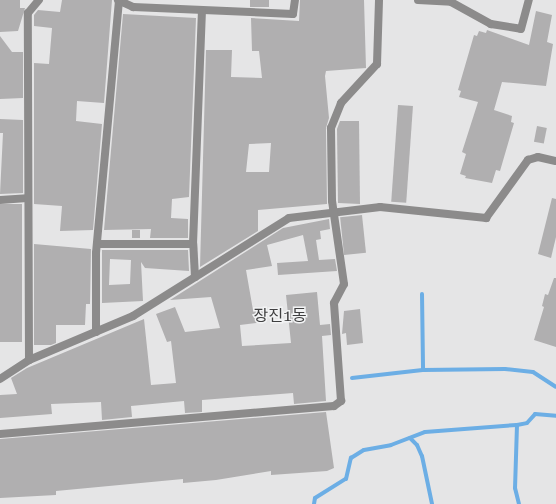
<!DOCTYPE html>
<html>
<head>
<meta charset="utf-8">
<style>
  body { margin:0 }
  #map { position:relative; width:556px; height:504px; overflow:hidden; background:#e5e5e6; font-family:"Roboto Serif","Noto Sans KR",serif }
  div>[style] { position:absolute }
  .stream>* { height:4px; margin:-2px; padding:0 2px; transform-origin:2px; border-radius:2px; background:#6caee5 }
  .building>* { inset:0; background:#b0afb0; transform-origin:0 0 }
  .minor>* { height:8px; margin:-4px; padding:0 4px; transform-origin:4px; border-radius:4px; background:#8c8b8b }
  span { translate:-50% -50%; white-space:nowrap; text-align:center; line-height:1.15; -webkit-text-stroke:3px #f2f3f4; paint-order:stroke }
  .quarter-label { font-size:16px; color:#404041 }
</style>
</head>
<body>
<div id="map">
  <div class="stream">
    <i style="left:422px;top:294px;width:76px;rotate:89.2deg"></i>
    <i style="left:352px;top:378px;width:71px;rotate:-6.4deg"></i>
    <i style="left:423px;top:370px;width:82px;rotate:-0.7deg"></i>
    <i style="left:505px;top:369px;width:28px;rotate:6deg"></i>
    <i style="left:533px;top:372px;width:27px;rotate:33deg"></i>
    <i style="left:517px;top:425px;width:63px;rotate:91.8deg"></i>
    <i style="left:515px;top:488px;width:16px;rotate:76deg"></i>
    <i style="left:410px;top:438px;width:10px;rotate:45deg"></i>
    <i style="left:417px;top:445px;width:12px;rotate:66deg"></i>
    <i style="left:422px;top:456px;width:49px;rotate:78.2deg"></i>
    <i style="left:314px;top:504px;width:6px;rotate:-81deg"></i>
    <i style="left:315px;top:498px;width:36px;rotate:-32deg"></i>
    <i style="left:346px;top:479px;width:22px;rotate:-77deg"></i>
    <i style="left:351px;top:458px;width:15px;rotate:-32deg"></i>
    <i style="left:364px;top:450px;width:27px;rotate:-10deg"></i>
    <i style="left:391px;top:445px;width:36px;rotate:-21deg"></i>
    <i style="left:425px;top:432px;width:92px;rotate:-4.4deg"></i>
    <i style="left:517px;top:425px;width:10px;rotate:-11deg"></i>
    <i style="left:527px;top:423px;width:12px;rotate:-48deg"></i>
    <i style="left:535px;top:414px;width:21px;rotate:5deg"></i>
  </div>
  <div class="building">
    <i style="clip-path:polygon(0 0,20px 0,20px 8px,25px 8px,18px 31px,0 32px)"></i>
    <i style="clip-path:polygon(62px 0,112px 0,104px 103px,77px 101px,76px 121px,102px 124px,93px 230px,60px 231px,62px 206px,34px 204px,34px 63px,49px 64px,52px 28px,34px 26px,34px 15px,38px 10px,60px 12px)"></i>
    <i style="left:250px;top:0;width:19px;height:7px"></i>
    <i style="clip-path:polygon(evenodd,300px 0,364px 0,366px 68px,326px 71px,325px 76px,329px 118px,326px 128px,327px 204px,258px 210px,258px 231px,200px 267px,206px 50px,232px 50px,231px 77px,262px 78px,259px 51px,252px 51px,251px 18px,299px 21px,300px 0,271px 143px,269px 172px,246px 172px,249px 144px,271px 143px)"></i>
    <i style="clip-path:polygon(536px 11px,552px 15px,547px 42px,553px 44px,546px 86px,502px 82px,494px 110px,512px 116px,511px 122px,514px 123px,500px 171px,496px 170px,492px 183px,465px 178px,466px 176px,460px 174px,466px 154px,462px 152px,478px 102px,459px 97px,461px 91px,458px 90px,474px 35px,477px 36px,479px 31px,486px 33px,487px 30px,529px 45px)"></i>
    <i style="clip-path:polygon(123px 14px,196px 18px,189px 197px,172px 199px,171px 218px,188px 219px,188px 238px,150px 238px,151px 229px,104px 230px)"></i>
    <i style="clip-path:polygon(0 36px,12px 52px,23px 52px,23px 98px,0 99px)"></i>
    <i style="left:398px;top:105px;width:15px;height:97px;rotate:4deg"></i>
    <i style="clip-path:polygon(0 119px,23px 120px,23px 193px,0 194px,3px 133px,0 133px)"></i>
    <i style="clip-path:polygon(340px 121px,359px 121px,360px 204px,338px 203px,337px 129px)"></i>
    <i style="left:537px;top:126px;width:10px;height:16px;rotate:11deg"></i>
    <i style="clip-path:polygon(552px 198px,556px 199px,556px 237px,551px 258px,538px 254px)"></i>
    <i style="left:22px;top:204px;width:138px;height:22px;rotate:90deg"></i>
    <i style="left:362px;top:215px;width:38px;height:22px;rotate:84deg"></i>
    <i style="clip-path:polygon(329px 219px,330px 229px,320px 231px,321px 239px,316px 240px,319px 260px,335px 259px,337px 271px,278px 275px,277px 263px,308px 261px,303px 235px,267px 245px,272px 266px,246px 270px,253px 310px,263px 308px,264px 322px,240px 325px,242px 346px,291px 343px,286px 295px,317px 292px,320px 325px,330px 324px,331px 335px,322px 336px,326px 401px,294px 404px,293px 393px,202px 400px,202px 412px,185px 413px,184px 401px,131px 406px,132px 417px,102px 420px,101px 402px,51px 404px,52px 414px,0 418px,0 395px,17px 394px,11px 378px,27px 368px,144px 319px,151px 385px,176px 383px,171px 341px,167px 342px,156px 314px,175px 307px,185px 332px,220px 328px,211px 297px,170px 300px,283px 228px)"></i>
    <i style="left:132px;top:230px;width:8px;height:8px"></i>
    <i style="clip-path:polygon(34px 244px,91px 249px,90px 304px,86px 304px,85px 325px,56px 325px,56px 343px,51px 345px,34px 345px)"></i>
    <i style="clip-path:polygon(evenodd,102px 250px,188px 250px,189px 271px,145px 268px,141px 262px,143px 301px,102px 303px,102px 250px,110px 259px,131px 260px,130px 284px,109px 285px,110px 259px)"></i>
    <i style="clip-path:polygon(554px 278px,556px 278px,556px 347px,534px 340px,544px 307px,542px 306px,545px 294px,548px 295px)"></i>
    <i style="clip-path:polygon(360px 309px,363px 343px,347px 345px,346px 333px,342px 334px,344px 311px)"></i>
    <i style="clip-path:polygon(326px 412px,334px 468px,327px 471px,271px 475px,271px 471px,216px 480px,183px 483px,183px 479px,56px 491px,56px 495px,0 498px,0 439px)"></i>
  </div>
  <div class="minor">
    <i style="left:118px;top:0;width:17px;rotate:25deg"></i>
    <i style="left:133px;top:7px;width:160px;rotate:2.5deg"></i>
    <i style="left:293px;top:14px;width:14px;rotate:-82deg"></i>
    <i style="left:418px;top:0;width:33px;rotate:3deg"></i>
    <i style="left:451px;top:2px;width:46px;rotate:28.8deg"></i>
    <i style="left:491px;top:24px;width:30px;rotate:9deg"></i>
    <i style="left:521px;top:29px;width:30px;rotate:-75deg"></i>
    <i style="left:0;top:200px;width:27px;rotate:-4deg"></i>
    <i style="left:97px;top:244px;width:96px"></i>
    <i style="left:195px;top:277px;width:33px;rotate:-93deg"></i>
    <i style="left:193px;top:244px;width:233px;rotate:-87.8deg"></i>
    <i style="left:96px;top:332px;width:79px;rotate:-90deg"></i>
    <i style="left:96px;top:253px;width:253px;rotate:-84.8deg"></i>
    <i style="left:29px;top:360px;width:347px;rotate:-90.2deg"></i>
    <i style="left:28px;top:13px;width:17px;rotate:-50deg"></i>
    <i style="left:0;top:379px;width:35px;rotate:-33deg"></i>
    <i style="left:29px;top:360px;width:113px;rotate:-22.9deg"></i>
    <i style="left:133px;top:316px;width:184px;rotate:-32.1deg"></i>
    <i style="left:289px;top:218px;width:92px;rotate:-6.9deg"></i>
    <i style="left:380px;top:207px;width:107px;rotate:5.9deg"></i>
    <i style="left:486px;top:218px;width:72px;rotate:-54.1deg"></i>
    <i style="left:528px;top:160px;width:10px;rotate:-17deg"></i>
    <i style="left:538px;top:157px;width:18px;rotate:13deg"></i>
    <i style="left:0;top:434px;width:335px;rotate:-4.8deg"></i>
    <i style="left:334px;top:406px;width:9px;rotate:-36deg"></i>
    <i style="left:341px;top:401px;width:98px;rotate:-94.1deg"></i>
    <i style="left:334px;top:303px;width:21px;rotate:-62deg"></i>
    <i style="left:344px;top:284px;width:84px;rotate:-98.2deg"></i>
    <i style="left:332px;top:201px;width:73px;rotate:-90.8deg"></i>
    <i style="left:331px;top:128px;width:27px;rotate:-68deg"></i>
    <i style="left:341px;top:103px;width:53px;rotate:-47.3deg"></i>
    <i style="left:377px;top:64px;width:64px;rotate:-88.2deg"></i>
  </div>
  <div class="quarter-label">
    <span style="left:280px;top:316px">장진1동</span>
  </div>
</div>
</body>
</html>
